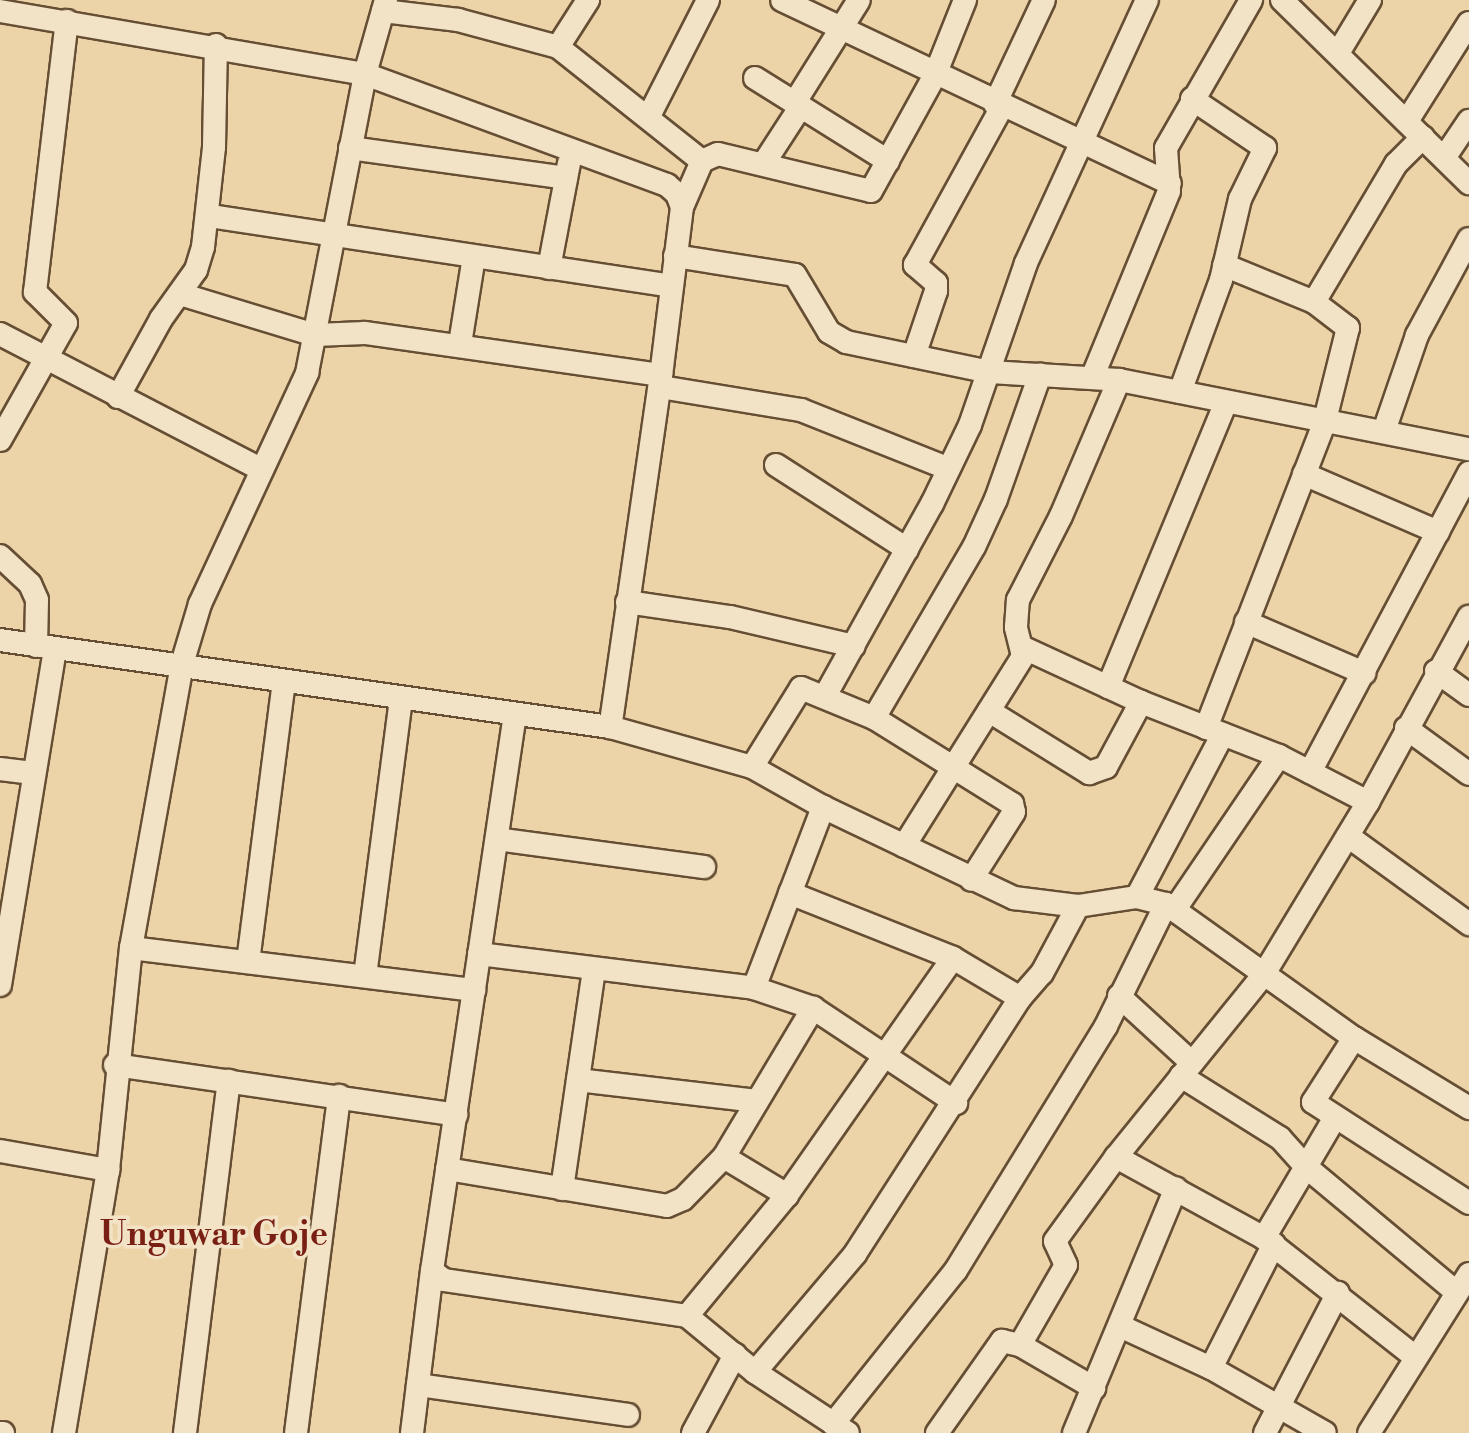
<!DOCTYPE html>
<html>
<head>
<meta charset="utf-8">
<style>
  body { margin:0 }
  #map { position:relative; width:1469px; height:1433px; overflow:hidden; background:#edd4a8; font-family:"Libre Bodoni",serif }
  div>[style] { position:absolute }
  .roads { filter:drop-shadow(2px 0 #654e34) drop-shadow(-2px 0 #654e34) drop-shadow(0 2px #654e34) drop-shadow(0 -2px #654e34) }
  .minor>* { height:22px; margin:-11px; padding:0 11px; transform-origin:11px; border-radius:11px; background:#f3e3c6 }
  span { translate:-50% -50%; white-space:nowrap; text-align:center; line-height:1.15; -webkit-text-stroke:7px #f3e3c6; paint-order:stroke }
  .district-label { font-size:34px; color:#7a1f14; font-weight:700 }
</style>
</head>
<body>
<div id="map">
  <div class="roads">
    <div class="minor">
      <i style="left:782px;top:0;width:429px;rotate:25.3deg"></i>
      <i style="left:1282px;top:0;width:262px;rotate:44.4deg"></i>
      <i style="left:0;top:11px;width:370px;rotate:9.8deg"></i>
      <i style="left:365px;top:74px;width:322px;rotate:20.2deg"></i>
      <i style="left:667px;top:185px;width:13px;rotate:42deg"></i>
      <i style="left:677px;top:194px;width:14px;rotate:69deg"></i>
      <i style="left:682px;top:207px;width:169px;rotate:97.1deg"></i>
      <i style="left:661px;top:375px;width:356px;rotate:98.2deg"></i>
      <i style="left:383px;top:11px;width:76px;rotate:6.8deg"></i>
      <i style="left:458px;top:20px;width:104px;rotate:15.1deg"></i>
      <i style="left:558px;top:47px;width:184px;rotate:38.4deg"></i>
      <i style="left:558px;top:47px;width:56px;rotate:-57.4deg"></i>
      <i style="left:1338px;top:53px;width:62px;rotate:-58.9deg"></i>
      <i style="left:755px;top:78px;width:157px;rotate:32deg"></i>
      <i style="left:795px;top:102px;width:120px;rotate:-57.9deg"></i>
      <i style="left:995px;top:104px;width:115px;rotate:-64.8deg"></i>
      <i style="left:649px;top:116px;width:130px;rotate:-63deg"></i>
      <i style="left:1407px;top:121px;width:116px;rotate:-57.7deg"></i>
      <i style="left:350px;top:148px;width:218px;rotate:7.9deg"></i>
      <i style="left:1444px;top:158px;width:45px;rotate:-56deg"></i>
      <i style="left:764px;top:163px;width:68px;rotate:-57deg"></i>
      <i style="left:682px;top:207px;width:50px;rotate:-66.5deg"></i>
      <i style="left:702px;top:161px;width:17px;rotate:-24deg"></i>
      <i style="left:718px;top:154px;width:157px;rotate:13.6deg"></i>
      <i style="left:871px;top:191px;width:132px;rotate:-61.1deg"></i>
      <i style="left:935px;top:75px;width:81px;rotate:-68.2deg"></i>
      <i style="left:210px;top:216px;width:467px;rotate:8.6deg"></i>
      <i style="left:675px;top:256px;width:121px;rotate:9deg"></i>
      <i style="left:795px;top:275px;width:66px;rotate:59.2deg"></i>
      <i style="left:829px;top:332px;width:20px;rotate:30deg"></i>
      <i style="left:846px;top:342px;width:147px;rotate:11.8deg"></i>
      <i style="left:990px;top:372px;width:129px;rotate:3.5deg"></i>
      <i style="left:1119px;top:380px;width:357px;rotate:11.2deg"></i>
      <i style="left:549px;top:268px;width:107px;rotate:-79.2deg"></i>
      <i style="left:180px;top:294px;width:141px;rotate:16.9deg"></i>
      <i style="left:315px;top:335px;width:50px;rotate:-2.3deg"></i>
      <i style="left:365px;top:333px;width:299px;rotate:8.1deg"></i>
      <i style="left:1314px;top:302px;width:161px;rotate:-59.3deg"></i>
      <i style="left:1396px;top:164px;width:38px;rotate:-45deg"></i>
      <i style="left:0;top:334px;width:295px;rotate:27.4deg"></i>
      <i style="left:460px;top:344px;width:88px;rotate:-80.9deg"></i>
      <i style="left:914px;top:356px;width:69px;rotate:-71.3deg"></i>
      <i style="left:936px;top:291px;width:8px;rotate:-90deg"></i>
      <i style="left:936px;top:283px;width:28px;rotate:-139deg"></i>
      <i style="left:915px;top:265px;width:180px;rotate:-61.2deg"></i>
      <i style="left:1092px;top:378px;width:202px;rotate:-67.6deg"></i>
      <i style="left:1169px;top:191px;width:43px;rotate:-94deg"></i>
      <i style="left:1166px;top:148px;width:171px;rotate:-60.1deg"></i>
      <i style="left:660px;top:387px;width:143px;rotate:9.3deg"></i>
      <i style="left:801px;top:410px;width:159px;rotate:21.7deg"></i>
      <i style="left:1180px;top:392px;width:119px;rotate:-69.9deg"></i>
      <i style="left:1221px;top:280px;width:83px;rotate:-76.8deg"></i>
      <i style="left:1240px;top:199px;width:57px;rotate:-63.9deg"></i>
      <i style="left:1265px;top:148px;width:88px;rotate:-146.1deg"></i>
      <i style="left:118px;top:397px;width:89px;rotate:-61.1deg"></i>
      <i style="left:161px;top:319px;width:60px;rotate:-54.5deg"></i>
      <i style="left:196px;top:270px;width:24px;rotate:-73deg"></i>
      <i style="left:203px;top:247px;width:101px;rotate:-83.7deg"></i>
      <i style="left:214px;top:147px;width:102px;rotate:-88.9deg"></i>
      <i style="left:1384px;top:431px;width:102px;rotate:-71deg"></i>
      <i style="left:1417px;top:335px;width:109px;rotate:-61.6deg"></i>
      <i style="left:0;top:440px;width:134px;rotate:-60.6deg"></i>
      <i style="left:66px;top:323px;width:44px;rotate:-135deg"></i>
      <i style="left:35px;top:292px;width:273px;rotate:-83.3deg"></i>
      <i style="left:776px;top:465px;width:156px;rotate:32.7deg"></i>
      <i style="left:1304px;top:474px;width:146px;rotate:23.4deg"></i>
      <i style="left:0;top:556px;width:41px;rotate:43deg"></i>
      <i style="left:30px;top:584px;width:17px;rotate:66deg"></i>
      <i style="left:37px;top:600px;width:46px;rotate:91.2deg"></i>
      <i style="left:627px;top:602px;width:104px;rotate:8.3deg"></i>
      <i style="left:730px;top:617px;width:127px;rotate:13.2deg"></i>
      <i style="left:1246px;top:622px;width:129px;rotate:23.4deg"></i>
      <i style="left:0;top:640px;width:616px;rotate:8.12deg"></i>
      <i style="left:610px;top:727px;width:148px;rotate:15.7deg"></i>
      <i style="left:752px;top:767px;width:81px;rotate:29.4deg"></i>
      <i style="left:823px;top:807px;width:212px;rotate:25.5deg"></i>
      <i style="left:1014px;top:898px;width:64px;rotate:7.1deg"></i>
      <i style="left:1078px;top:906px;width:60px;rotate:-8.7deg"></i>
      <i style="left:1137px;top:897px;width:30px;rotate:14deg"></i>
      <i style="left:1166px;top:904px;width:231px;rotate:35.5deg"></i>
      <i style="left:1354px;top:1038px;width:135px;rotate:31.3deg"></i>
      <i style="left:1024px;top:648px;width:129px;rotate:24.8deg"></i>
      <i style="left:1141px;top:702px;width:148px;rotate:21.4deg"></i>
      <i style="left:1279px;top:756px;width:100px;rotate:27.3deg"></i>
      <i style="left:1436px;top:671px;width:41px;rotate:36deg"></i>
      <i style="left:1108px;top:687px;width:306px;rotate:-67.5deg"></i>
      <i style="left:825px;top:696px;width:220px;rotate:-60.9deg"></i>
      <i style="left:932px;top:504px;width:88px;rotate:-64.3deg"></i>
      <i style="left:970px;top:425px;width:171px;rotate:-70.9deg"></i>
      <i style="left:1026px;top:263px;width:289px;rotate:-65.3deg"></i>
      <i style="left:989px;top:711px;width:118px;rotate:31.8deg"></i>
      <i style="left:1089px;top:773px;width:18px;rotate:-19deg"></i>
      <i style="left:1106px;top:767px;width:74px;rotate:-61.7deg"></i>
      <i style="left:515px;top:714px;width:563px;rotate:98.48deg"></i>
      <i style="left:432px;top:1271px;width:15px;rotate:37deg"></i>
      <i style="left:444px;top:1280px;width:246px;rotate:8.4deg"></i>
      <i style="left:687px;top:1316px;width:88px;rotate:39.5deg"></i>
      <i style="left:755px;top:1372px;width:111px;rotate:33.3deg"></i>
      <i style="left:874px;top:718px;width:198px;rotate:-59.7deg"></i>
      <i style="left:974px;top:547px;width:53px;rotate:-65.4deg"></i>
      <i style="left:996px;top:499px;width:132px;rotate:-70.5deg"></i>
      <i style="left:1206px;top:728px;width:326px;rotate:-68.8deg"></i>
      <i style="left:1324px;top:424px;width:99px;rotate:-76deg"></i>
      <i style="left:1348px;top:328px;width:43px;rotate:-142.6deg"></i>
      <i style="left:1314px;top:302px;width:97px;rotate:-157.7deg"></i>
      <i style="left:1406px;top:728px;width:78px;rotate:36.1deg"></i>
      <i style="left:752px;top:767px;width:93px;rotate:-58.2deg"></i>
      <i style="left:801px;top:688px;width:79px;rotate:22.3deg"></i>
      <i style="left:874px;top:718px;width:163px;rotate:31.9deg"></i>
      <i style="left:1012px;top:804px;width:8px;rotate:76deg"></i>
      <i style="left:1014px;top:812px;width:80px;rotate:122.3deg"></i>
      <i style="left:0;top:769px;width:33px;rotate:7deg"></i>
      <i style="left:1310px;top:772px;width:339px;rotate:-62deg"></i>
      <i style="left:1348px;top:836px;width:150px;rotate:36deg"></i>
      <i style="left:497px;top:839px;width:209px;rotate:7.7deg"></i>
      <i style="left:904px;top:846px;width:224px;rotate:-57.9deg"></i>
      <i style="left:1023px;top:656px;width:30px;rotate:-104deg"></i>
      <i style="left:1016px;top:627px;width:27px;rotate:-86deg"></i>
      <i style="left:1018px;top:600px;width:94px;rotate:-62.9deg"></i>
      <i style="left:1061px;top:516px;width:148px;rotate:-66.9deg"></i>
      <i style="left:790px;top:893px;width:175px;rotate:21.7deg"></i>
      <i style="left:953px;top:958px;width:78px;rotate:30.8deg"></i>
      <i style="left:1137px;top:897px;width:184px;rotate:-62.2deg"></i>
      <i style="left:1175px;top:909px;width:185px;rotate:-55.8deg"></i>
      <i style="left:131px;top:948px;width:346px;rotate:7deg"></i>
      <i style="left:479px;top:954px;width:277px;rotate:7deg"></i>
      <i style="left:754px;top:988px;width:62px;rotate:18.7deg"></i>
      <i style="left:813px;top:1008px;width:172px;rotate:33.6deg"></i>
      <i style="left:248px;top:962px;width:283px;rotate:-82.7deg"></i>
      <i style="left:365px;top:976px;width:280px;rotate:-82.6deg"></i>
      <i style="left:0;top:985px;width:341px;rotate:-80.7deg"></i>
      <i style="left:754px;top:988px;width:194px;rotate:-69.1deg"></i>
      <i style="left:1119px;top:996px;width:99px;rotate:42.5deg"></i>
      <i style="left:1354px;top:1038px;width:76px;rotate:122.6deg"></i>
      <i style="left:1313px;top:1102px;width:186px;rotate:32.9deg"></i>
      <i style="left:115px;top:1065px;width:345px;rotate:8.3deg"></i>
      <i style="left:1181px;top:1076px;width:117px;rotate:32.1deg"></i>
      <i style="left:1280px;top:1138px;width:38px;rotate:48deg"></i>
      <i style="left:1305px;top:1166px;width:197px;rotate:39.8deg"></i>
      <i style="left:578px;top:1080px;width:180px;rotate:6.7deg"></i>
      <i style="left:0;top:1151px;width:110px;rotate:10deg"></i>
      <i style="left:724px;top:1157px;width:74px;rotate:31.1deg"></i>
      <i style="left:1116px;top:1157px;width:169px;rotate:28.7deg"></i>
      <i style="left:1264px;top:1238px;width:192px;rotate:38.2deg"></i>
      <i style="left:447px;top:1169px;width:223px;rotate:9.5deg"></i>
      <i style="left:667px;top:1206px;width:17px;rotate:-24deg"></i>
      <i style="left:683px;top:1199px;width:59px;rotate:-45.7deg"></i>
      <i style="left:724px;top:1157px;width:174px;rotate:-59.1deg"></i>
      <i style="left:562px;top:1189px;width:221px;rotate:-81.7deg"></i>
      <i style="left:1264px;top:1238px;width:138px;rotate:-59.5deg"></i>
      <i style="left:687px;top:1316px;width:157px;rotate:-50.4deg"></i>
      <i style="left:787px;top:1195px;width:289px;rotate:-55deg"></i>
      <i style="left:1120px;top:1326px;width:100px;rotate:24.8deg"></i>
      <i style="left:1211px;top:1368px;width:131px;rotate:29.7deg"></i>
      <i style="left:1020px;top:1345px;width:92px;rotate:-60.1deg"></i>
      <i style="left:1066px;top:1265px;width:26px;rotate:-115deg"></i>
      <i style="left:1055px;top:1241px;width:104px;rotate:-54deg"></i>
      <i style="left:1116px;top:1157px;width:235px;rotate:-51deg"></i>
      <i style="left:1264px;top:974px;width:201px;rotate:-58.8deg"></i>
      <i style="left:1368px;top:802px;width:211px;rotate:-61.4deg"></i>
      <i style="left:1211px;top:1368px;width:139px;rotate:-63.1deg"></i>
      <i style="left:755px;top:1372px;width:155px;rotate:-49.7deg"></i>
      <i style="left:855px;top:1254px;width:305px;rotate:-57.2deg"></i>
      <i style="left:1020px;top:998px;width:33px;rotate:-49deg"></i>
      <i style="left:1042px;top:973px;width:76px;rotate:-61.8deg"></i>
      <i style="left:418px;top:1385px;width:212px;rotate:8.1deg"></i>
      <i style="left:833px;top:1424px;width:197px;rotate:-51.4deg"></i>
      <i style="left:956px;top:1270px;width:286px;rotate:-58.4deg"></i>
      <i style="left:1106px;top:1026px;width:136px;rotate:-63.8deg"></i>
      <i style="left:0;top:1433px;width:3px"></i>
      <i style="left:64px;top:1433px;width:267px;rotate:-80.5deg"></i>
      <i style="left:108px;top:1170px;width:223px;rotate:-84.1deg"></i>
      <i style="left:131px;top:948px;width:289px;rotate:-79.8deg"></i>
      <i style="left:182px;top:664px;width:63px;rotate:-73.3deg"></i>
      <i style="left:200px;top:604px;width:255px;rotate:-65.1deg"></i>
      <i style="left:307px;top:373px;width:305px;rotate:-79deg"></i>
      <i style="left:365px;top:74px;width:77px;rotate:-74.2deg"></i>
      <i style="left:185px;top:1433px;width:355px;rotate:-82.9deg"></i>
      <i style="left:296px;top:1433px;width:340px;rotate:-82.7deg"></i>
      <i style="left:412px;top:1433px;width:163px;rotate:-83deg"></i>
      <i style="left:693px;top:1433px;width:89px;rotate:-61.7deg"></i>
      <i style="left:937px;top:1433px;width:113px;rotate:-54.8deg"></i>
      <i style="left:1002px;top:1341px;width:18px;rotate:13deg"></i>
      <i style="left:1020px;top:1345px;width:86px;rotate:30.2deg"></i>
      <i style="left:1074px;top:1433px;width:265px;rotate:-67.4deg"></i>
      <i style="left:1265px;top:1433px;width:158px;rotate:-62.5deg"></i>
      <i style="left:1369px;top:1433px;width:188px;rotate:-57.8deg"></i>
    </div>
  </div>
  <div class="district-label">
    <span style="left:214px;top:1236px">Unguwar Goje</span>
  </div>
</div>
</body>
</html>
